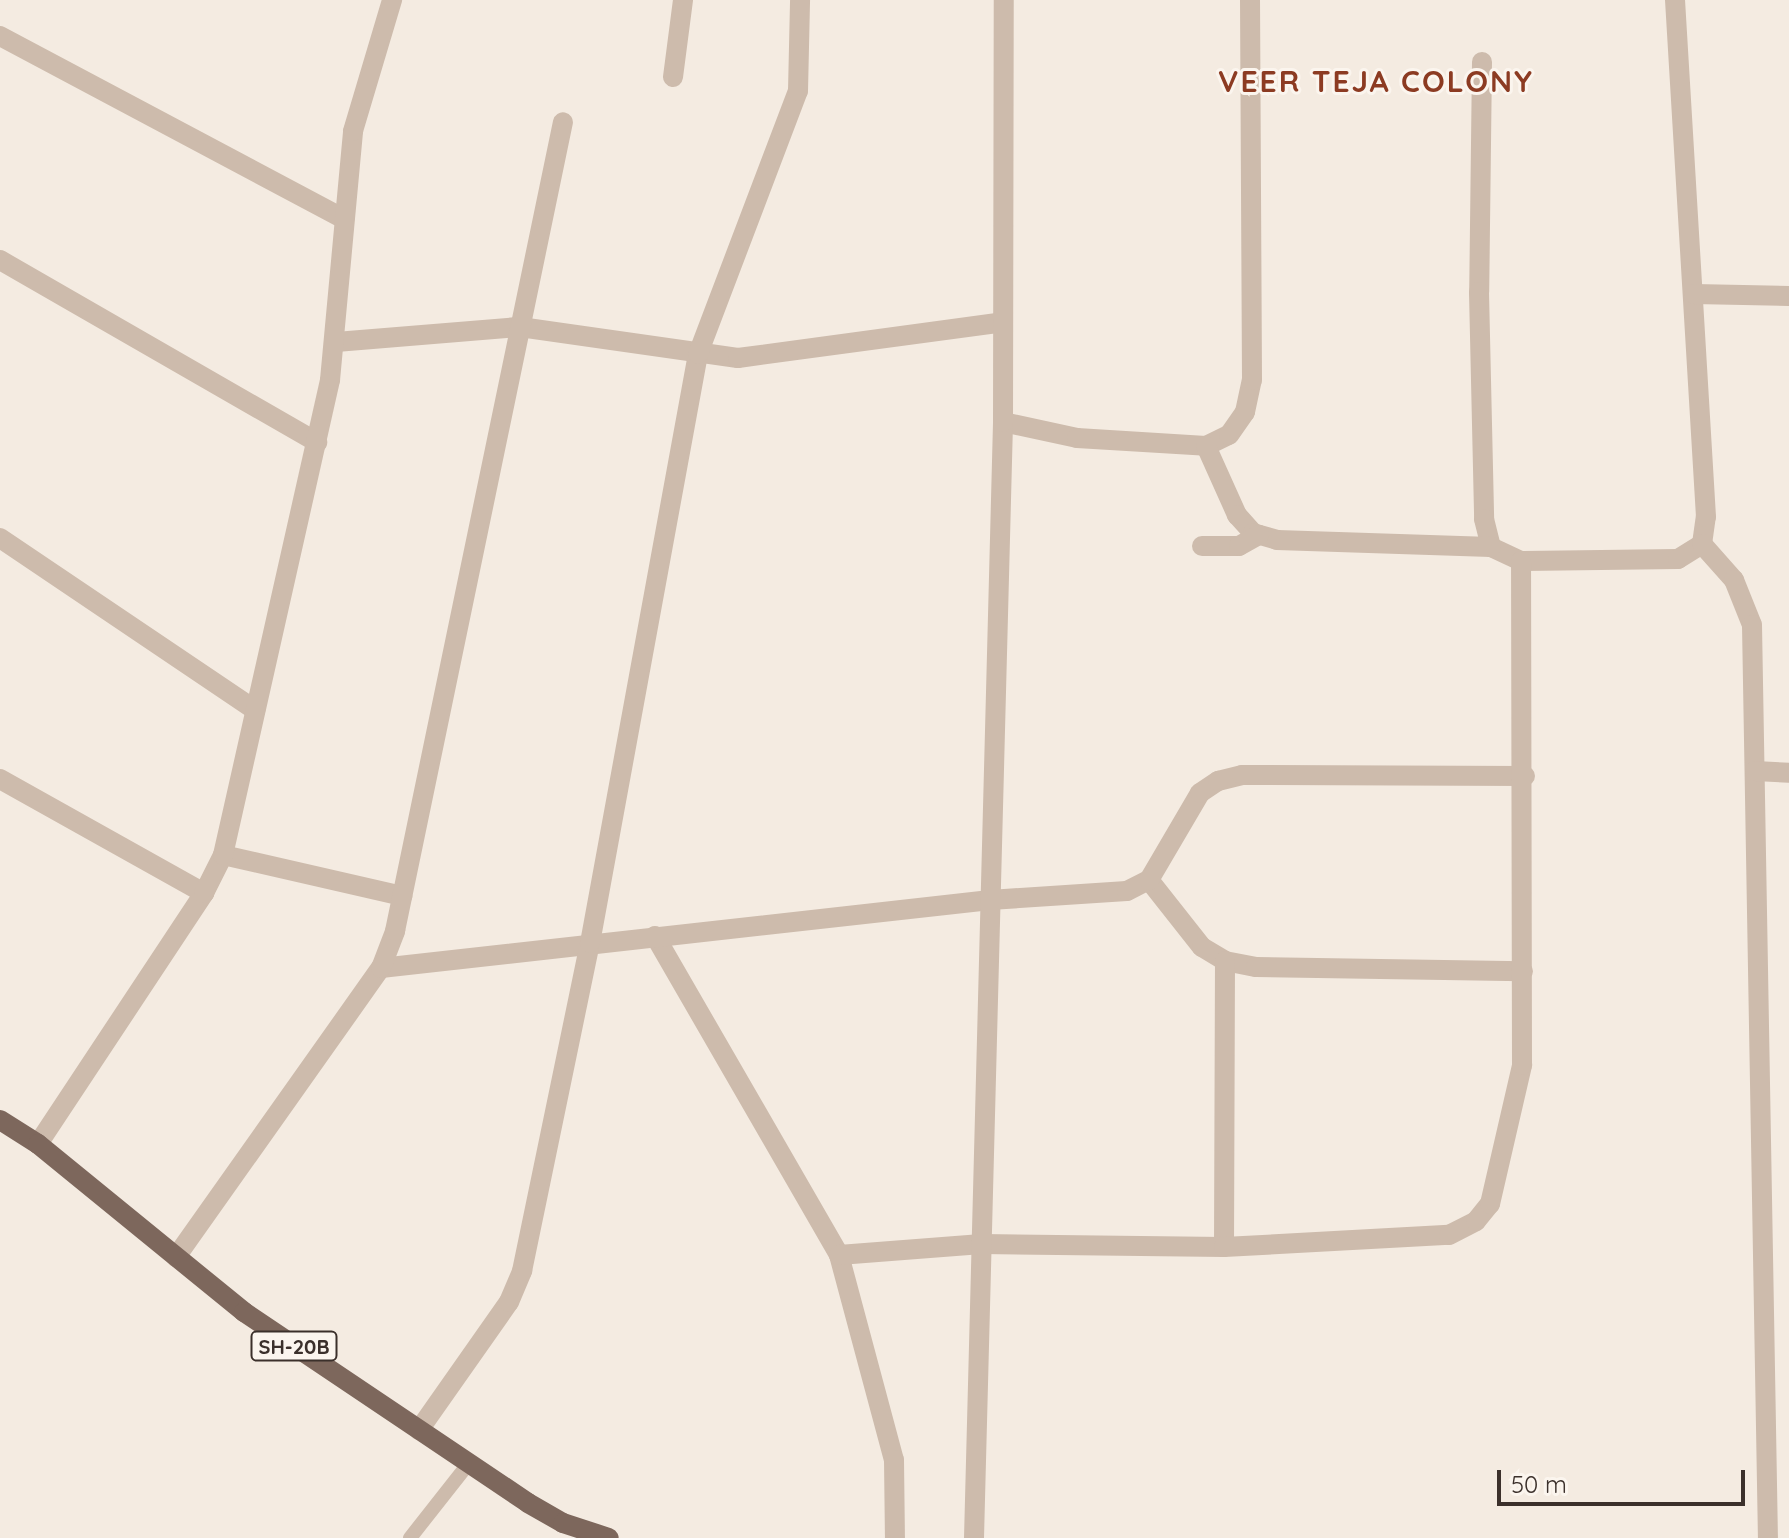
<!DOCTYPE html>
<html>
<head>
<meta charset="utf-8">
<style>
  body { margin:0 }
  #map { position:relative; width:1789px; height:1538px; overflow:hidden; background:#f4ebe1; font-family:Quicksand,sans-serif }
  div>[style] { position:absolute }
  .lane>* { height:14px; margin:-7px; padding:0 7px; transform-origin:7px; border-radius:7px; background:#cdbbac }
  .street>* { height:20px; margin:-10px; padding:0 10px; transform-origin:10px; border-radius:10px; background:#cdbbac }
  .primary>* { height:20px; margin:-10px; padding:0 10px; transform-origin:10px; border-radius:10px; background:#7d675c }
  span { translate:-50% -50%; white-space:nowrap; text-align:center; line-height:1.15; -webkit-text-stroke:6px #fbf5ee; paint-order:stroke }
  .shield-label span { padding:2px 6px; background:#fbf5ee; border:2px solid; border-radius:6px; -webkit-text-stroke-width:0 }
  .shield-label { font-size:20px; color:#3b302b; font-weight:700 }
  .district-label { font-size:30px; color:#8c3b22; font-weight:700; letter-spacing:2px }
  .scale { position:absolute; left:1497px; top:1470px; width:248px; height:36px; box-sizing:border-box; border:4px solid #3b302b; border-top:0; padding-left:10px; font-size:24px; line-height:28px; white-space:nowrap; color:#3b302b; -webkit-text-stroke:6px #fbf5ee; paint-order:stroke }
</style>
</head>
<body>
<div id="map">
  <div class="lane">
    <i style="left:410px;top:1538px;width:95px;rotate:-51.8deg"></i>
  </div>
  <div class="street">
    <i style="left:0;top:36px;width:390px;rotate:28deg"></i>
    <i style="left:1482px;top:62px;width:230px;rotate:90.7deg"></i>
    <i style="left:1479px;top:292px;width:227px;rotate:88.7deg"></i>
    <i style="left:1484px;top:519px;width:29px;rotate:76deg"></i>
    <i style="left:1491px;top:547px;width:33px;rotate:25deg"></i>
    <i style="left:1521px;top:561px;width:157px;rotate:-0.7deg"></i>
    <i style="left:1678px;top:559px;width:28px;rotate:-32deg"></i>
    <i style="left:1702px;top:544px;width:27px;rotate:-82deg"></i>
    <i style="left:1706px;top:517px;width:518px;rotate:-93.43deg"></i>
    <i style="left:673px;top:77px;width:78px;rotate:-82.6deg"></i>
    <i style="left:0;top:260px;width:366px;rotate:29.9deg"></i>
    <i style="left:1694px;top:294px;width:95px;rotate:1.2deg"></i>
    <i style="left:336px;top:342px;width:185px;rotate:-4.7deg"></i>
    <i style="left:520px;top:327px;width:220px;rotate:8.1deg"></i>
    <i style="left:738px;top:358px;width:267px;rotate:-7.7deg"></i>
    <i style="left:1003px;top:422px;width:76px;rotate:12.2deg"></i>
    <i style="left:1077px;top:438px;width:129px;rotate:3.5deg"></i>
    <i style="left:1206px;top:446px;width:25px;rotate:-26deg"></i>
    <i style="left:1229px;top:435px;width:28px;rotate:-55deg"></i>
    <i style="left:1245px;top:412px;width:33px;rotate:-78deg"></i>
    <i style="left:1252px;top:380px;width:380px;rotate:-90.3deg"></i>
    <i style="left:1206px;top:446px;width:76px;rotate:65.8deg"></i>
    <i style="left:1237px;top:515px;width:24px;rotate:48deg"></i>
    <i style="left:1253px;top:533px;width:25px;rotate:16deg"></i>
    <i style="left:1277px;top:540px;width:214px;rotate:1.9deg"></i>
    <i style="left:0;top:538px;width:308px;rotate:34deg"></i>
    <i style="left:1702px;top:544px;width:48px;rotate:48.4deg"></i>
    <i style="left:1734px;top:580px;width:48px;rotate:68.2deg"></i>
    <i style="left:1752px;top:625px;width:913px;rotate:89deg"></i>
    <i style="left:1202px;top:546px;width:37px"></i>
    <i style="left:1239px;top:546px;width:23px;rotate:-29deg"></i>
    <i style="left:1755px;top:771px;width:34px;rotate:3deg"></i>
    <i style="left:0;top:779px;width:234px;rotate:29.2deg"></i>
    <i style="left:223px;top:855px;width:184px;rotate:12.9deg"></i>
    <i style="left:1149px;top:880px;width:85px;rotate:51.7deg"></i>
    <i style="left:1202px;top:947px;width:27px;rotate:31deg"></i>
    <i style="left:1225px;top:961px;width:32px;rotate:11deg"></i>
    <i style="left:1256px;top:967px;width:267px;rotate:0.9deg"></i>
    <i style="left:655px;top:936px;width:368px;rotate:60deg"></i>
    <i style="left:839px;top:1255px;width:212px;rotate:75deg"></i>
    <i style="left:894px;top:1460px;width:78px;rotate:89.3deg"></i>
    <i style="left:381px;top:968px;width:613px;rotate:-6.37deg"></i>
    <i style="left:990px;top:900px;width:137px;rotate:-3.8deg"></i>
    <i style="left:1127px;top:891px;width:25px;rotate:-27deg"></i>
    <i style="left:1149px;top:880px;width:101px;rotate:-59.6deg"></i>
    <i style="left:1200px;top:793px;width:22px;rotate:-34deg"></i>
    <i style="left:1218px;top:781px;width:25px;rotate:-14deg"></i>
    <i style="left:1242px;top:775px;width:283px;rotate:0.2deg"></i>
    <i style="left:38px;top:1144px;width:301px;rotate:-56.5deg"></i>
    <i style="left:204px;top:893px;width:42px;rotate:-63.4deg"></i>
    <i style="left:223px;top:855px;width:487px;rotate:-77.3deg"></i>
    <i style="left:330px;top:380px;width:250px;rotate:-84.7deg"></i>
    <i style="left:353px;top:131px;width:137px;rotate:-73.4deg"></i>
    <i style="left:1224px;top:1247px;width:286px;rotate:-89.8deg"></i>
    <i style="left:839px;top:1255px;width:143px;rotate:-4.4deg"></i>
    <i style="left:982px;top:1244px;width:242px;rotate:0.7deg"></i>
    <i style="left:1224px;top:1247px;width:225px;rotate:-3.1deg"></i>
    <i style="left:1449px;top:1235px;width:30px;rotate:-27deg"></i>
    <i style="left:1476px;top:1221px;width:22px;rotate:-51deg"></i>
    <i style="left:1490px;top:1204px;width:143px;rotate:-77deg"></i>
    <i style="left:1522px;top:1065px;width:504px;rotate:-90.11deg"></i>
    <i style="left:176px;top:1257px;width:354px;rotate:-54.7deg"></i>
    <i style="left:381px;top:968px;width:40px;rotate:-69deg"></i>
    <i style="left:395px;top:931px;width:826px;rotate:-78.27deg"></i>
    <i style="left:419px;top:1430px;width:156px;rotate:-54.9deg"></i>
    <i style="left:509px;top:1302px;width:34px;rotate:-67deg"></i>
    <i style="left:522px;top:1271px;width:335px;rotate:-78.3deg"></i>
    <i style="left:590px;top:943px;width:599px;rotate:-79.61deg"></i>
    <i style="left:698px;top:354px;width:281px;rotate:-69.2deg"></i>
    <i style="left:798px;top:91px;width:91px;rotate:-88.7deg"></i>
    <i style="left:974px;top:1538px;width:1116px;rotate:-88.51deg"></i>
    <i style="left:1003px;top:422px;width:422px;rotate:-89.9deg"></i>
  </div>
  <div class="primary">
    <i style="left:0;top:1120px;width:45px;rotate:32.3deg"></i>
    <i style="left:38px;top:1144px;width:266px;rotate:39.2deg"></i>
    <i style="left:244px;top:1312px;width:342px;rotate:33.9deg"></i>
    <i style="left:528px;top:1503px;width:40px;rotate:29.7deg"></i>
    <i style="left:563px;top:1523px;width:48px;rotate:18.1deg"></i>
  </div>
  <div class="shield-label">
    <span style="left:294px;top:1346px">SH-20B</span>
  </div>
  <div class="district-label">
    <span style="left:1376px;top:81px">VEER TEJA COLONY</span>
  </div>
  <div class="scale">50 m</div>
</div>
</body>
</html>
